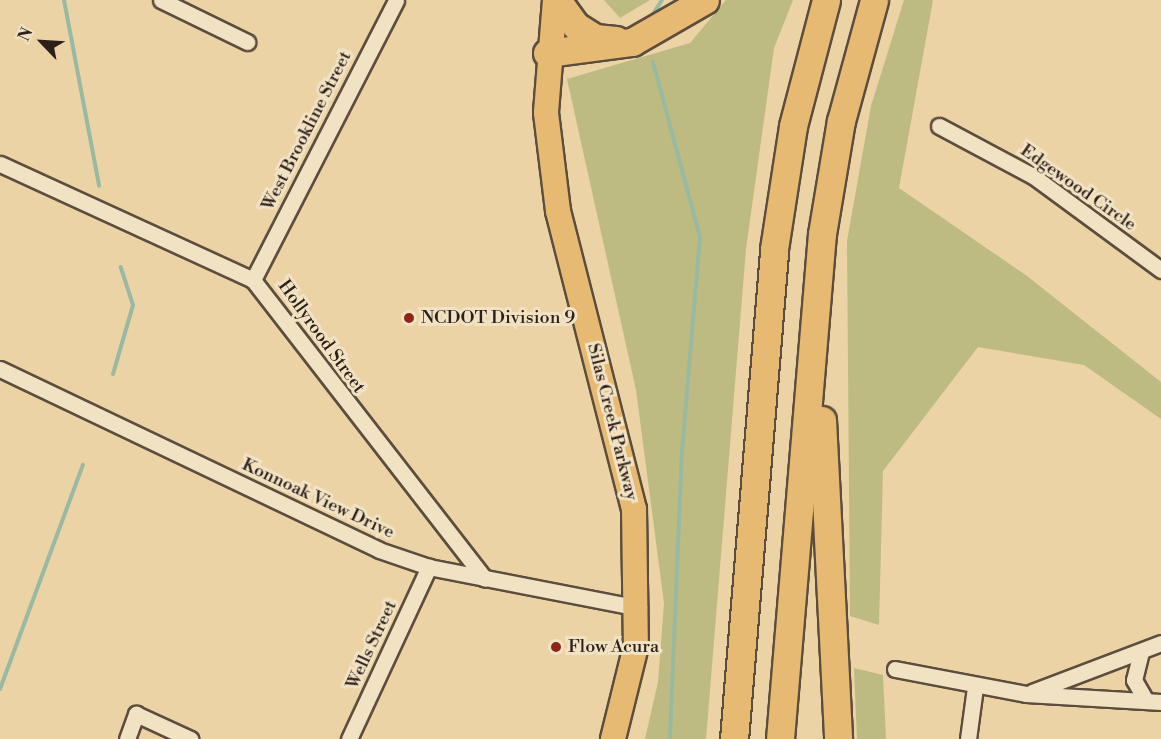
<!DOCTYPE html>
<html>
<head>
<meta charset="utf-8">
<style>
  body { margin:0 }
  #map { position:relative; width:1161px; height:739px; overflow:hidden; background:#ebd3a5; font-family:"Libre Bodoni",serif }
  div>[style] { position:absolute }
  .green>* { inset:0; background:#bdbb82 }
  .stream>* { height:4px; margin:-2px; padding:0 2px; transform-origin:2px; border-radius:2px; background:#99b9a1 }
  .roads { filter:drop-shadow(2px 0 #5c4d3c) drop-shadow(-2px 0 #5c4d3c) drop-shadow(0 2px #5c4d3c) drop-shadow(0 -2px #5c4d3c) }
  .street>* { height:15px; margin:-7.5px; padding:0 7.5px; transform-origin:7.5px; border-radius:7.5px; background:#f2e2c4 }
  .primary>* { height:24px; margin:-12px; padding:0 12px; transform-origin:12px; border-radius:12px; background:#e6ba72 }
  .highway>* { height:27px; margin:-13.5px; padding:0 13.5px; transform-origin:13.5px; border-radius:13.5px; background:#e6ba72 }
  .dots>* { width:16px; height:16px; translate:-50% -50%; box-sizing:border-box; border:3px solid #f2e2c4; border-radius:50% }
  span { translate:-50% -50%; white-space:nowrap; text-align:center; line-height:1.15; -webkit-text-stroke:6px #f2e2c4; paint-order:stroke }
  .street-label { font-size:18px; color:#2d2019 }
  .poi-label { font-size:18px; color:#2d2019 }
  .left { translate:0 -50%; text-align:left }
  .north { position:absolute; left:12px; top:12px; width:60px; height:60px; -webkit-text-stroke:4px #f2e2c4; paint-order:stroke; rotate:295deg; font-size:16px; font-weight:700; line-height:24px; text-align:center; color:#2d2019 }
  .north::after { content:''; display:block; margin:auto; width:21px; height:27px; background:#2d2019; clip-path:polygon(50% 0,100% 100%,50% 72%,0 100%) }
</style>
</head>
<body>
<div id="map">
  <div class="green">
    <i style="clip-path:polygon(604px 0,650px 0,620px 18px)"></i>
    <i style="clip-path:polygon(726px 0,793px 0,774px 48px,746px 249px,706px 739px,645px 739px,658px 682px,664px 603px,636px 390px,567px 79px,690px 43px)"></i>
    <i style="clip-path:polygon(904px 0,933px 0,899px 188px,1027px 276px,1161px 382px,1161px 419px,1084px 365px,978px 347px,883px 471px,879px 625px,850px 616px,847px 241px,871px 106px)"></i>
    <i style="clip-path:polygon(854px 668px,883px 675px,886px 739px,857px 739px)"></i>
  </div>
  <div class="stream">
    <i style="left:64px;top:0;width:189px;rotate:79.3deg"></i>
    <i style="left:651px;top:17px;width:20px;rotate:-57deg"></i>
    <i style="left:653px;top:62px;width:181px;rotate:75deg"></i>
    <i style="left:700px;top:237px;width:214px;rotate:94.8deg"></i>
    <i style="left:682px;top:450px;width:289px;rotate:92.4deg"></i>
    <i style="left:113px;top:374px;width:72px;rotate:-73.8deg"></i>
    <i style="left:133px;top:305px;width:40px;rotate:-108deg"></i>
    <i style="left:0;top:689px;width:239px;rotate:-69.7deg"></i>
  </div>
  <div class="roads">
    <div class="street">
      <i style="left:161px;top:0;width:96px;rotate:26deg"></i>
      <i style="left:939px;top:126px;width:106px;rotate:28deg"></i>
      <i style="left:1033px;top:176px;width:159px;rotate:36.3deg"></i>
      <i style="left:0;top:164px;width:278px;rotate:24.6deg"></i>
      <i style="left:253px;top:280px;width:378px;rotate:52.2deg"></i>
      <i style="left:253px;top:280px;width:314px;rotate:-62.9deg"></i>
      <i style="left:0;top:369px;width:420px;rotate:25.5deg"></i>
      <i style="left:379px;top:550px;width:53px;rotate:18.8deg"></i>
      <i style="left:429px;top:567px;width:214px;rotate:11deg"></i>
      <i style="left:1141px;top:652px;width:29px;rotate:104deg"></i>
      <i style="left:1134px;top:680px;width:24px;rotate:60deg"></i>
      <i style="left:895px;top:669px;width:133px;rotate:10.8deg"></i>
      <i style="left:1026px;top:694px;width:135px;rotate:3.4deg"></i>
      <i style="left:1032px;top:692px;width:138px;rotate:-20.8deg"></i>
      <i style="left:127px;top:739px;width:27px;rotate:-70deg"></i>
      <i style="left:136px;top:714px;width:60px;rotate:24.8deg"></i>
      <i style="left:349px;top:739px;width:190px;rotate:-65.1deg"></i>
      <i style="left:968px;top:739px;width:52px;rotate:-82.3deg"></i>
    </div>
    <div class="primary">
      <i style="left:555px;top:0;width:113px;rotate:94.6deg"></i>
      <i style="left:546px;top:113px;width:99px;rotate:83deg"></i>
      <i style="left:558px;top:211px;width:308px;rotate:75.7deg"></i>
      <i style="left:634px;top:509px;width:137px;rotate:89.2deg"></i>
      <i style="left:636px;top:646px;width:96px;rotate:103.9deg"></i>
    </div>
    <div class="highway">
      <i style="left:557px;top:0;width:32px;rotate:54deg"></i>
      <i style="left:576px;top:26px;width:22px;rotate:32deg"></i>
      <i style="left:595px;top:38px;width:21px;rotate:5deg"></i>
      <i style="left:547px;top:53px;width:86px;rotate:-7.4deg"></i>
      <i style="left:632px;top:42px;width:84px;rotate:-29.9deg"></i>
      <i style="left:822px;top:420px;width:319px;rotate:87.1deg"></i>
      <i style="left:734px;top:739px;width:492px;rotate:-85.3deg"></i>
      <i style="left:774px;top:249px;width:124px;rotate:-81.2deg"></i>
      <i style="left:793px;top:126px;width:130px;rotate:-75.3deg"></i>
      <i style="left:780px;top:739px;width:507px;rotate:-85.25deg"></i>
      <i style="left:822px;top:234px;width:115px;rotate:-80.5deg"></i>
      <i style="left:841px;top:121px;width:125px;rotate:-74.7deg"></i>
    </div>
  </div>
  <div class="dots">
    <i style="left:409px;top:318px;background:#8f2418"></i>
    <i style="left:556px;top:647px;background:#8f2418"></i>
  </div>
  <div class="street-label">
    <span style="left:307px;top:131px;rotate:-63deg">West Brookline Street</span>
    <span style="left:1078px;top:188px;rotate:35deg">Edgewood Circle</span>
    <span style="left:321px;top:337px;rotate:54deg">Hollyrood Street</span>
    <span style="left:612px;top:422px;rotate:76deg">Silas Creek Parkway</span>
    <span style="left:318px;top:499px;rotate:25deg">Konnoak View Drive</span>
    <span style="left:372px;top:645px;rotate:-65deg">Wells Street</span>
  </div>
  <div class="poi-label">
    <span class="left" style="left:421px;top:318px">NCDOT Division 9</span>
    <span class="left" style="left:568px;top:647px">Flow Acura</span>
  </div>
  <div class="north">N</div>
</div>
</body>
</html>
